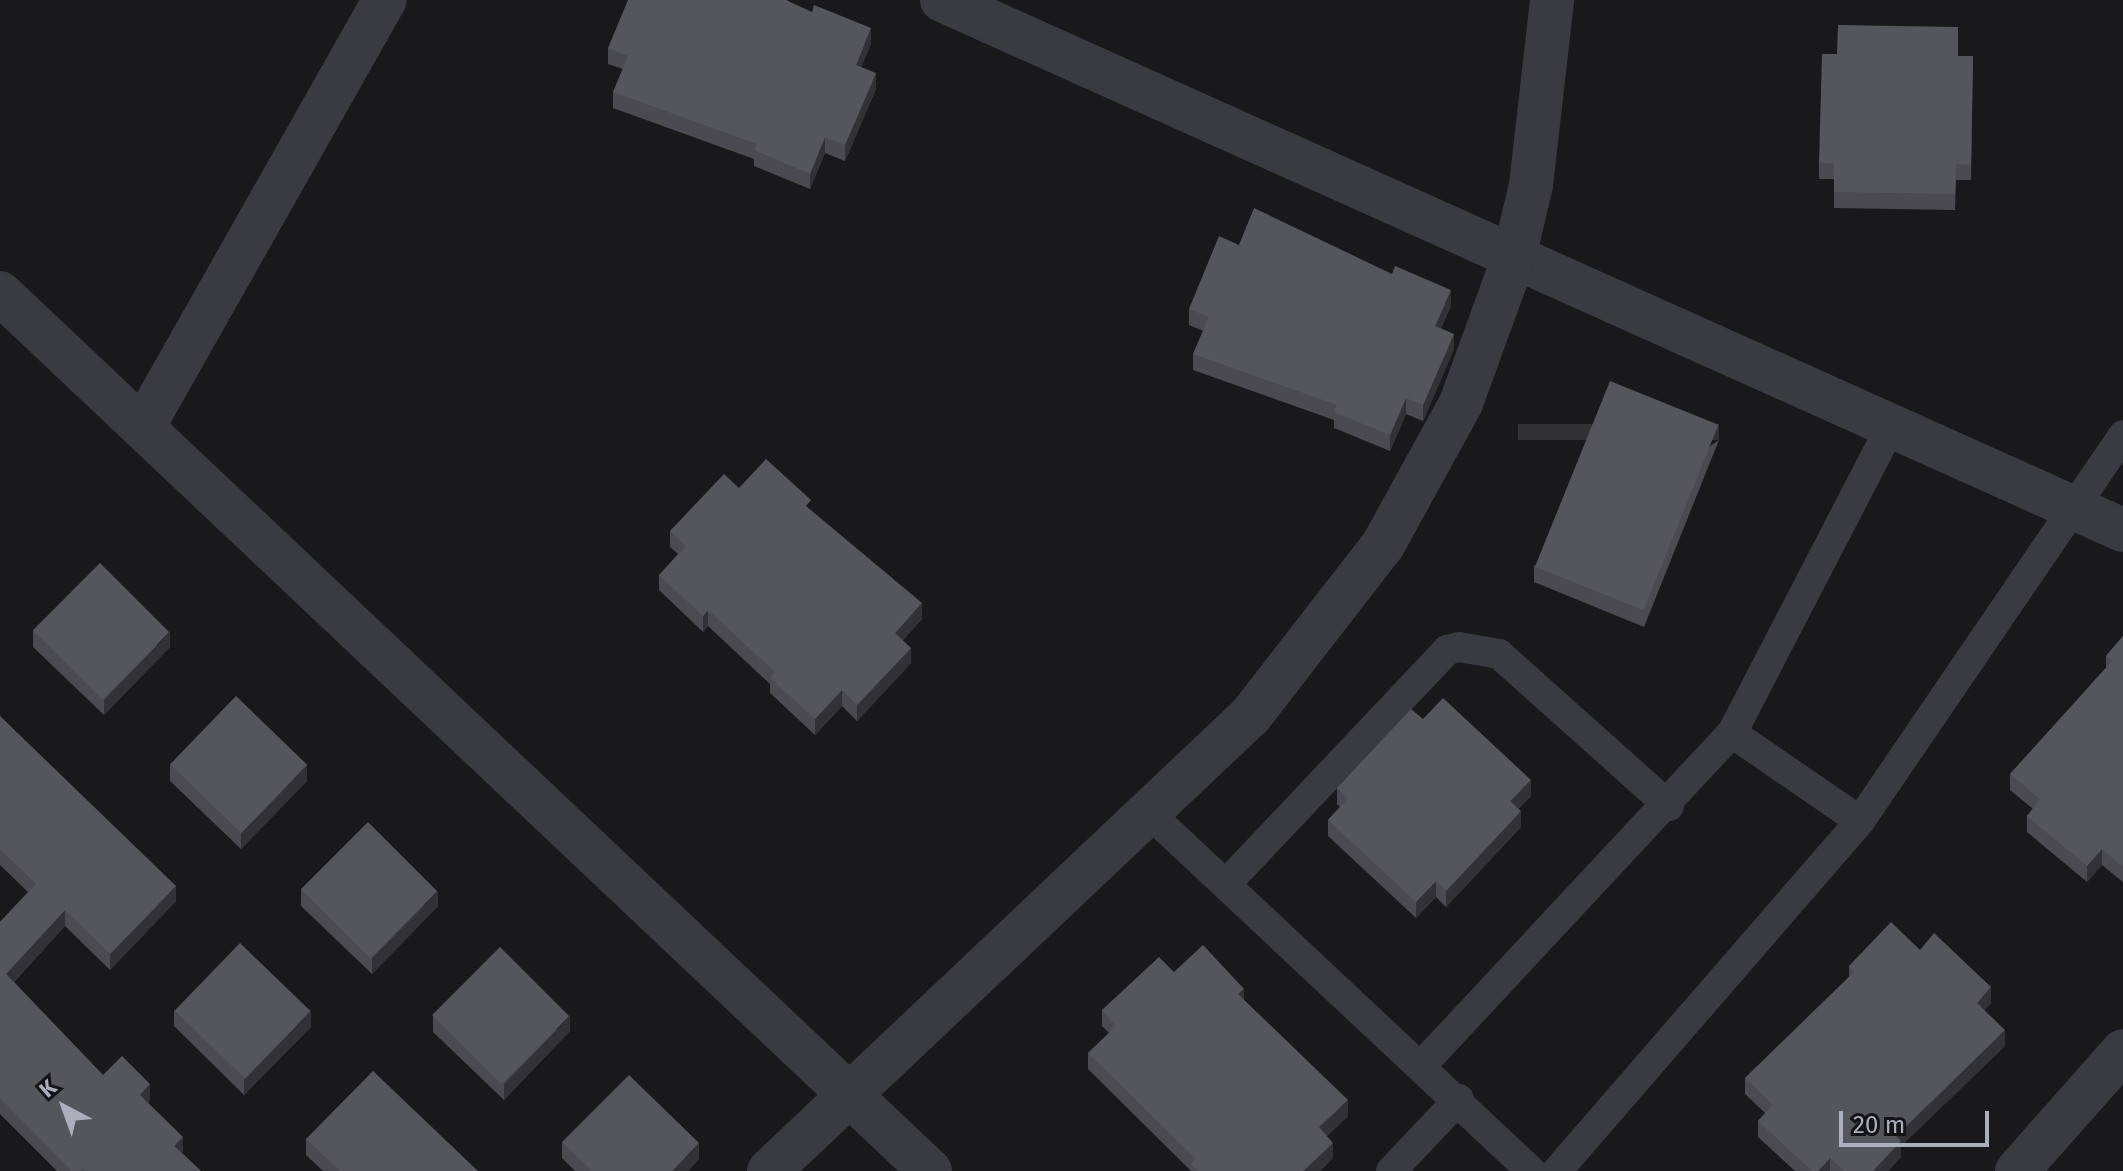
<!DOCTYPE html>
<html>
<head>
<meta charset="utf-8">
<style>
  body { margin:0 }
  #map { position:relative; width:2123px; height:1171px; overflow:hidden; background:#19191b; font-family:"Fira Sans",sans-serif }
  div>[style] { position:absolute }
  .service>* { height:30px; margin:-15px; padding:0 15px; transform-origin:15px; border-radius:15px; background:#3a3a41 }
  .minor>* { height:44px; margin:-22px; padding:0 22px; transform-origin:22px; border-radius:22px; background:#3a3a41 }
  .wall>* { inset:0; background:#4a4a50 }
  .shaded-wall>* { inset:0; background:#323236; transform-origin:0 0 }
  .building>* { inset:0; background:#55555c; transform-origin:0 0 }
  span { translate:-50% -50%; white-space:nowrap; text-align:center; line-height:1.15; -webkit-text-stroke:6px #141416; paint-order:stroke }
  .north { position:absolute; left:24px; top:1067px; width:80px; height:80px; -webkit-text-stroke:6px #141416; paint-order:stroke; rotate:319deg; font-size:22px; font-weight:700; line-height:32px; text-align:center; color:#abaebc }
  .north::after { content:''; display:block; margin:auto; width:28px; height:36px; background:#abaebc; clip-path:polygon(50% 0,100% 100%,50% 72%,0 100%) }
  .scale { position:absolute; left:1839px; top:1111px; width:150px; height:36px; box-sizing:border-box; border:4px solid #abaebc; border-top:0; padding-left:10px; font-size:24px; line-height:28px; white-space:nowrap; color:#abaebc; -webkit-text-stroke:6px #141416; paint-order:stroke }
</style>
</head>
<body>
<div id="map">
  <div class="service">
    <i style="left:1732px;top:733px;width:155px;rotate:34.5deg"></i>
    <i style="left:1148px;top:812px;width:525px;rotate:43.15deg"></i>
    <i style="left:1226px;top:884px;width:322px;rotate:-46.6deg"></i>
    <i style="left:1447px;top:650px;width:12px;rotate:-14deg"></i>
    <i style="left:1459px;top:647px;width:41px;rotate:9.9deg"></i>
    <i style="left:1499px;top:654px;width:228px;rotate:41.8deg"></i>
    <i style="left:1422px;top:1065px;width:454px;rotate:-47deg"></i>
    <i style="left:1732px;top:733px;width:352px;rotate:-62.6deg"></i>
    <i style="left:1391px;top:1171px;width:99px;rotate:-46.6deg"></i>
    <i style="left:1557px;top:1171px;width:463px;rotate:-49.1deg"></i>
    <i style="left:1860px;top:821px;width:467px;rotate:-55.7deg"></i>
  </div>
  <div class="minor">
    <i style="left:942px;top:0;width:1294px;rotate:24.17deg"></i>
    <i style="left:0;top:293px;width:1279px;rotate:43.35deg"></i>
    <i style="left:143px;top:427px;width:491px;rotate:-60.5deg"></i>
    <i style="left:769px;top:1171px;width:664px;rotate:-43.41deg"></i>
    <i style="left:1251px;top:715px;width:215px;rotate:-52.2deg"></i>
    <i style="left:1383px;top:545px;width:162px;rotate:-61.2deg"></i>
    <i style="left:1461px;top:403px;width:155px;rotate:-70deg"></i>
    <i style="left:1514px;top:257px;width:74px;rotate:-76.7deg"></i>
    <i style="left:1531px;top:185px;width:186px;rotate:-83.5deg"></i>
    <i style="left:2017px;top:1171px;width:160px;rotate:-48.5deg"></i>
  </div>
  <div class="wall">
    <i style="clip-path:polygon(871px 44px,861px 67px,876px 89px,845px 161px,825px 153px,810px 189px,754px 166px,754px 159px,613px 108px,613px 92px,623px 69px,608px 64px,608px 48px)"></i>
    <i style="clip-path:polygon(1958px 56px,1973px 56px,1971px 180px,1956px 180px,1955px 210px,1834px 208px,1834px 179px,1819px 179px,1819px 163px)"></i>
    <i style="clip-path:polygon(1239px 245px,1451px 306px,1441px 328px,1454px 349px,1423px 421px,1406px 414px,1390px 451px,1334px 428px,1334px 420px,1193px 370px,1193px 354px,1203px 331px,1189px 325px,1189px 309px)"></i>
    <i style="clip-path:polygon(1719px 440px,1644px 627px,1534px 582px,1534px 566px)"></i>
    <i style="clip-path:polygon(739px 488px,811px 510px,922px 619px,903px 640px,911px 663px,857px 721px,842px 706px,815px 735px,770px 693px,770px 684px,708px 626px,703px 632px,659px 590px,659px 575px,678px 554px,670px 547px,670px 531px)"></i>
    <i style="clip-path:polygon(33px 631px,170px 647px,104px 715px,33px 647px)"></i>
    <i style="clip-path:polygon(2123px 636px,2123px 882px,2102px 865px,2087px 882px,2027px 832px,2027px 816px,2033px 809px,2010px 790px,2010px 774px,2106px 668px,2106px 656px)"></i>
    <i style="clip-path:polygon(0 716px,176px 901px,110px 970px,65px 926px,14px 982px,103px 1075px,150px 1100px,148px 1103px,182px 1153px,201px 1171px,57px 1171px,0 1114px,0 922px,28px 892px,0 865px)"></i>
    <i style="clip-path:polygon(1423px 719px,1531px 796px,1518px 809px,1521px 827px,1446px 907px,1436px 897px,1416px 918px,1328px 836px,1328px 820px,1340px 807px,1337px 804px,1337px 788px)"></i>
    <i style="clip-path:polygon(170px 765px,307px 781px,241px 849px,170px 781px)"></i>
    <i style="clip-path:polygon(301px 890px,438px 906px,372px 974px,301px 906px)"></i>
    <i style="clip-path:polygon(1920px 950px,1991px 1003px,1984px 1010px,2005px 1046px,1901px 1146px,1901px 1157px,1888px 1171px,1795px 1171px,1758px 1137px,1758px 1121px,1765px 1113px,1745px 1094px,1745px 1078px,1849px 977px,1849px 966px)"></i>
    <i style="clip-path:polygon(1174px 972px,1244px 1000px,1348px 1116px,1327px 1136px,1333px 1158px,1320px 1171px,1191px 1171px,1088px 1069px,1088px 1053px,1109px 1033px,1102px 1026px,1102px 1010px)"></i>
    <i style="clip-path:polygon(174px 1010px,311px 1027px,244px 1095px,174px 1026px)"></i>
    <i style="clip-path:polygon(433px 1016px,570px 1031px,504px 1100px,433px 1032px)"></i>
    <i style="clip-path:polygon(306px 1139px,478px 1171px,323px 1171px,306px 1155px)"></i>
    <i style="clip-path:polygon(562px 1142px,699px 1159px,688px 1171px,575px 1171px,562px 1158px)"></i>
  </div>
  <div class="shaded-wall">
    <i style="clip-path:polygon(871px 28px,871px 44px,856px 80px,856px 65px)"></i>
    <i style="clip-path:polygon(876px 73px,876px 89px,845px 161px,845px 145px)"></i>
    <i style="clip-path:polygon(825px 137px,825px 153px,810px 189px,810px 174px)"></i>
    <i style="clip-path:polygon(1451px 290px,1451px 306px,1435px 341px,1435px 326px)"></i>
    <i style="clip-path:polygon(1454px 334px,1454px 349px,1423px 421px,1423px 405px)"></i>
    <i style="clip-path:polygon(1406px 398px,1406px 414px,1390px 451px,1390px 435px)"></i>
    <i style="left:1719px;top:424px;width:16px;height:201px;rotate:90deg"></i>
    <i style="clip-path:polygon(922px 603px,922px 619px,895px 649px,895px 633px)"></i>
    <i style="clip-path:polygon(708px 610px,708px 626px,703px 632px,703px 616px)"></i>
    <i style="clip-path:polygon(170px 632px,170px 647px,104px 715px,104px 700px)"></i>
    <i style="clip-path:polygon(911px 648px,911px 663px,857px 721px,857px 705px)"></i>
    <i style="clip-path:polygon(842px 690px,842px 706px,815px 735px,815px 719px)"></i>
    <i style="clip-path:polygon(307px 765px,307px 781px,241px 849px,241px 833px)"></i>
    <i style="clip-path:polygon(1531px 780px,1531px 796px,1510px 817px,1510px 801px)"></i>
    <i style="clip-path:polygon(1521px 811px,1521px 827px,1446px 907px,1446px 891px)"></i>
    <i style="clip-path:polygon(2102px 849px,2102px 865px,2087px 882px,2087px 866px)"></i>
    <i style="clip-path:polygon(1436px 881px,1436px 897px,1416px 918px,1416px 902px)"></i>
    <i style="clip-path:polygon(176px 886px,176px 901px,110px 970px,110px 954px)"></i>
    <i style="clip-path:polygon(438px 891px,438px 906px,372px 974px,372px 958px)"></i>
    <i style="clip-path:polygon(65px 910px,65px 926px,6px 990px,6px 974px)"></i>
    <i style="clip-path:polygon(1991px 987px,1991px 1003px,1977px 1019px,1977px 1003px)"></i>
    <i style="clip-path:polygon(1244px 989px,1244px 1005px,1238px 994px)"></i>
    <i style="clip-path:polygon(311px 1011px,311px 1027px,244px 1095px,244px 1079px)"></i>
    <i style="clip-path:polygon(570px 1016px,570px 1031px,504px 1100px,504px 1084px)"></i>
    <i style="clip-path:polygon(2005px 1030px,2005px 1046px,1901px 1146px,1901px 1157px,1888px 1171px,1873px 1171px,1896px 1136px)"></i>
    <i style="clip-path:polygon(150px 1084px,150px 1100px,140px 1111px,140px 1095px)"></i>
    <i style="clip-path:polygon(1348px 1100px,1348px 1116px,1319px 1143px,1319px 1127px)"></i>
    <i style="clip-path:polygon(183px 1137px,183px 1153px,174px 1146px)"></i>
    <i style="clip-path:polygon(699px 1143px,699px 1159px,688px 1171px,672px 1171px)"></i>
    <i style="clip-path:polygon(1333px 1143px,1333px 1158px,1320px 1171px,1303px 1171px)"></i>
    <i style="clip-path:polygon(1830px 1158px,1830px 1171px,1818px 1171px)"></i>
  </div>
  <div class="building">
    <i style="clip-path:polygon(628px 0,786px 0,812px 12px,814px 5px,871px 28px,856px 65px,876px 73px,845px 145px,825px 137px,810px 174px,754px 150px,757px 144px,613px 92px,628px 56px,608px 48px)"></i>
    <i style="clip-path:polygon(1838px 25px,1958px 27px,1958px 56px,1973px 56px,1971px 165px,1956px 164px,1955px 194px,1834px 192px,1834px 163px,1819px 163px,1822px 54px,1837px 54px)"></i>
    <i style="clip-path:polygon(1254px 208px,1392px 274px,1395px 266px,1451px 290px,1435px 326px,1454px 334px,1423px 405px,1406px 398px,1390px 435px,1334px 412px,1337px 405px,1193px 354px,1209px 317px,1189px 309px,1219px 236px,1239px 245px)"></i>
    <i style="left:1610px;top:381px;width:117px;height:200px;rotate:22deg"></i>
    <i style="clip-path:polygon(766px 459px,811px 500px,806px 506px,922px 603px,895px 633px,911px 648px,857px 705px,842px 690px,815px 719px,770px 678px,775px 672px,708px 610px,703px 616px,659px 575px,686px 546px,670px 531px,724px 474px,739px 488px)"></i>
    <i style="left:100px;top:563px;width:98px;height:95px;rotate:45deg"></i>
    <i style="clip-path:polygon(2123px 636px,2123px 867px,2102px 849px,2087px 866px,2027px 816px,2040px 799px,2010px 774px,2112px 661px,2106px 656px)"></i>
    <i style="left:236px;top:696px;width:99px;height:95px;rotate:44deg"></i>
    <i style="clip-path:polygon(1443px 698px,1531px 780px,1510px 801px,1521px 811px,1446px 891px,1436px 881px,1416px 902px,1328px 820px,1348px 798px,1337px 788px,1411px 709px,1423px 719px)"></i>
    <i style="clip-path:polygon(0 716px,176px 886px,110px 954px,65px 910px,6px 974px,103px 1075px,122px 1056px,150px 1084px,140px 1095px,183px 1137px,174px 1146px,201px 1171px,86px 1171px,83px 1168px,80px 1171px,72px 1171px,0 1098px,0 922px,36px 884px,0 849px)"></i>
    <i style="left:368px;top:822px;width:98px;height:95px;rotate:45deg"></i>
    <i style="clip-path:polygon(1891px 922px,1920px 950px,1934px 933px,1991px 987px,1977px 1003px,2005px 1030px,1896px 1136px,1901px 1141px,1873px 1171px,1844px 1171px,1830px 1158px,1818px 1171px,1812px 1171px,1758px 1121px,1773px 1105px,1745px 1078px,1854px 972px,1849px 966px)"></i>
    <i style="left:240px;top:943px;width:98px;height:94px;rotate:44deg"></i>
    <i style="clip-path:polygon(1203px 945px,1244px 989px,1238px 994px,1348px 1100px,1319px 1127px,1333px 1143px,1303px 1171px,1198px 1171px,1191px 1164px,1196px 1159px,1088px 1053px,1116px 1026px,1102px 1010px,1159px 957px,1174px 972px)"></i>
    <i style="left:500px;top:947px;width:98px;height:96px;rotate:45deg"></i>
    <i style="clip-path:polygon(373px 1071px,478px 1171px,340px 1171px,306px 1139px)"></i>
    <i style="clip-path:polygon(629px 1075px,699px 1143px,672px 1171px,592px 1171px,562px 1142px)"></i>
  </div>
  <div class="north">K</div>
  <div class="scale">20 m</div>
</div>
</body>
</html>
